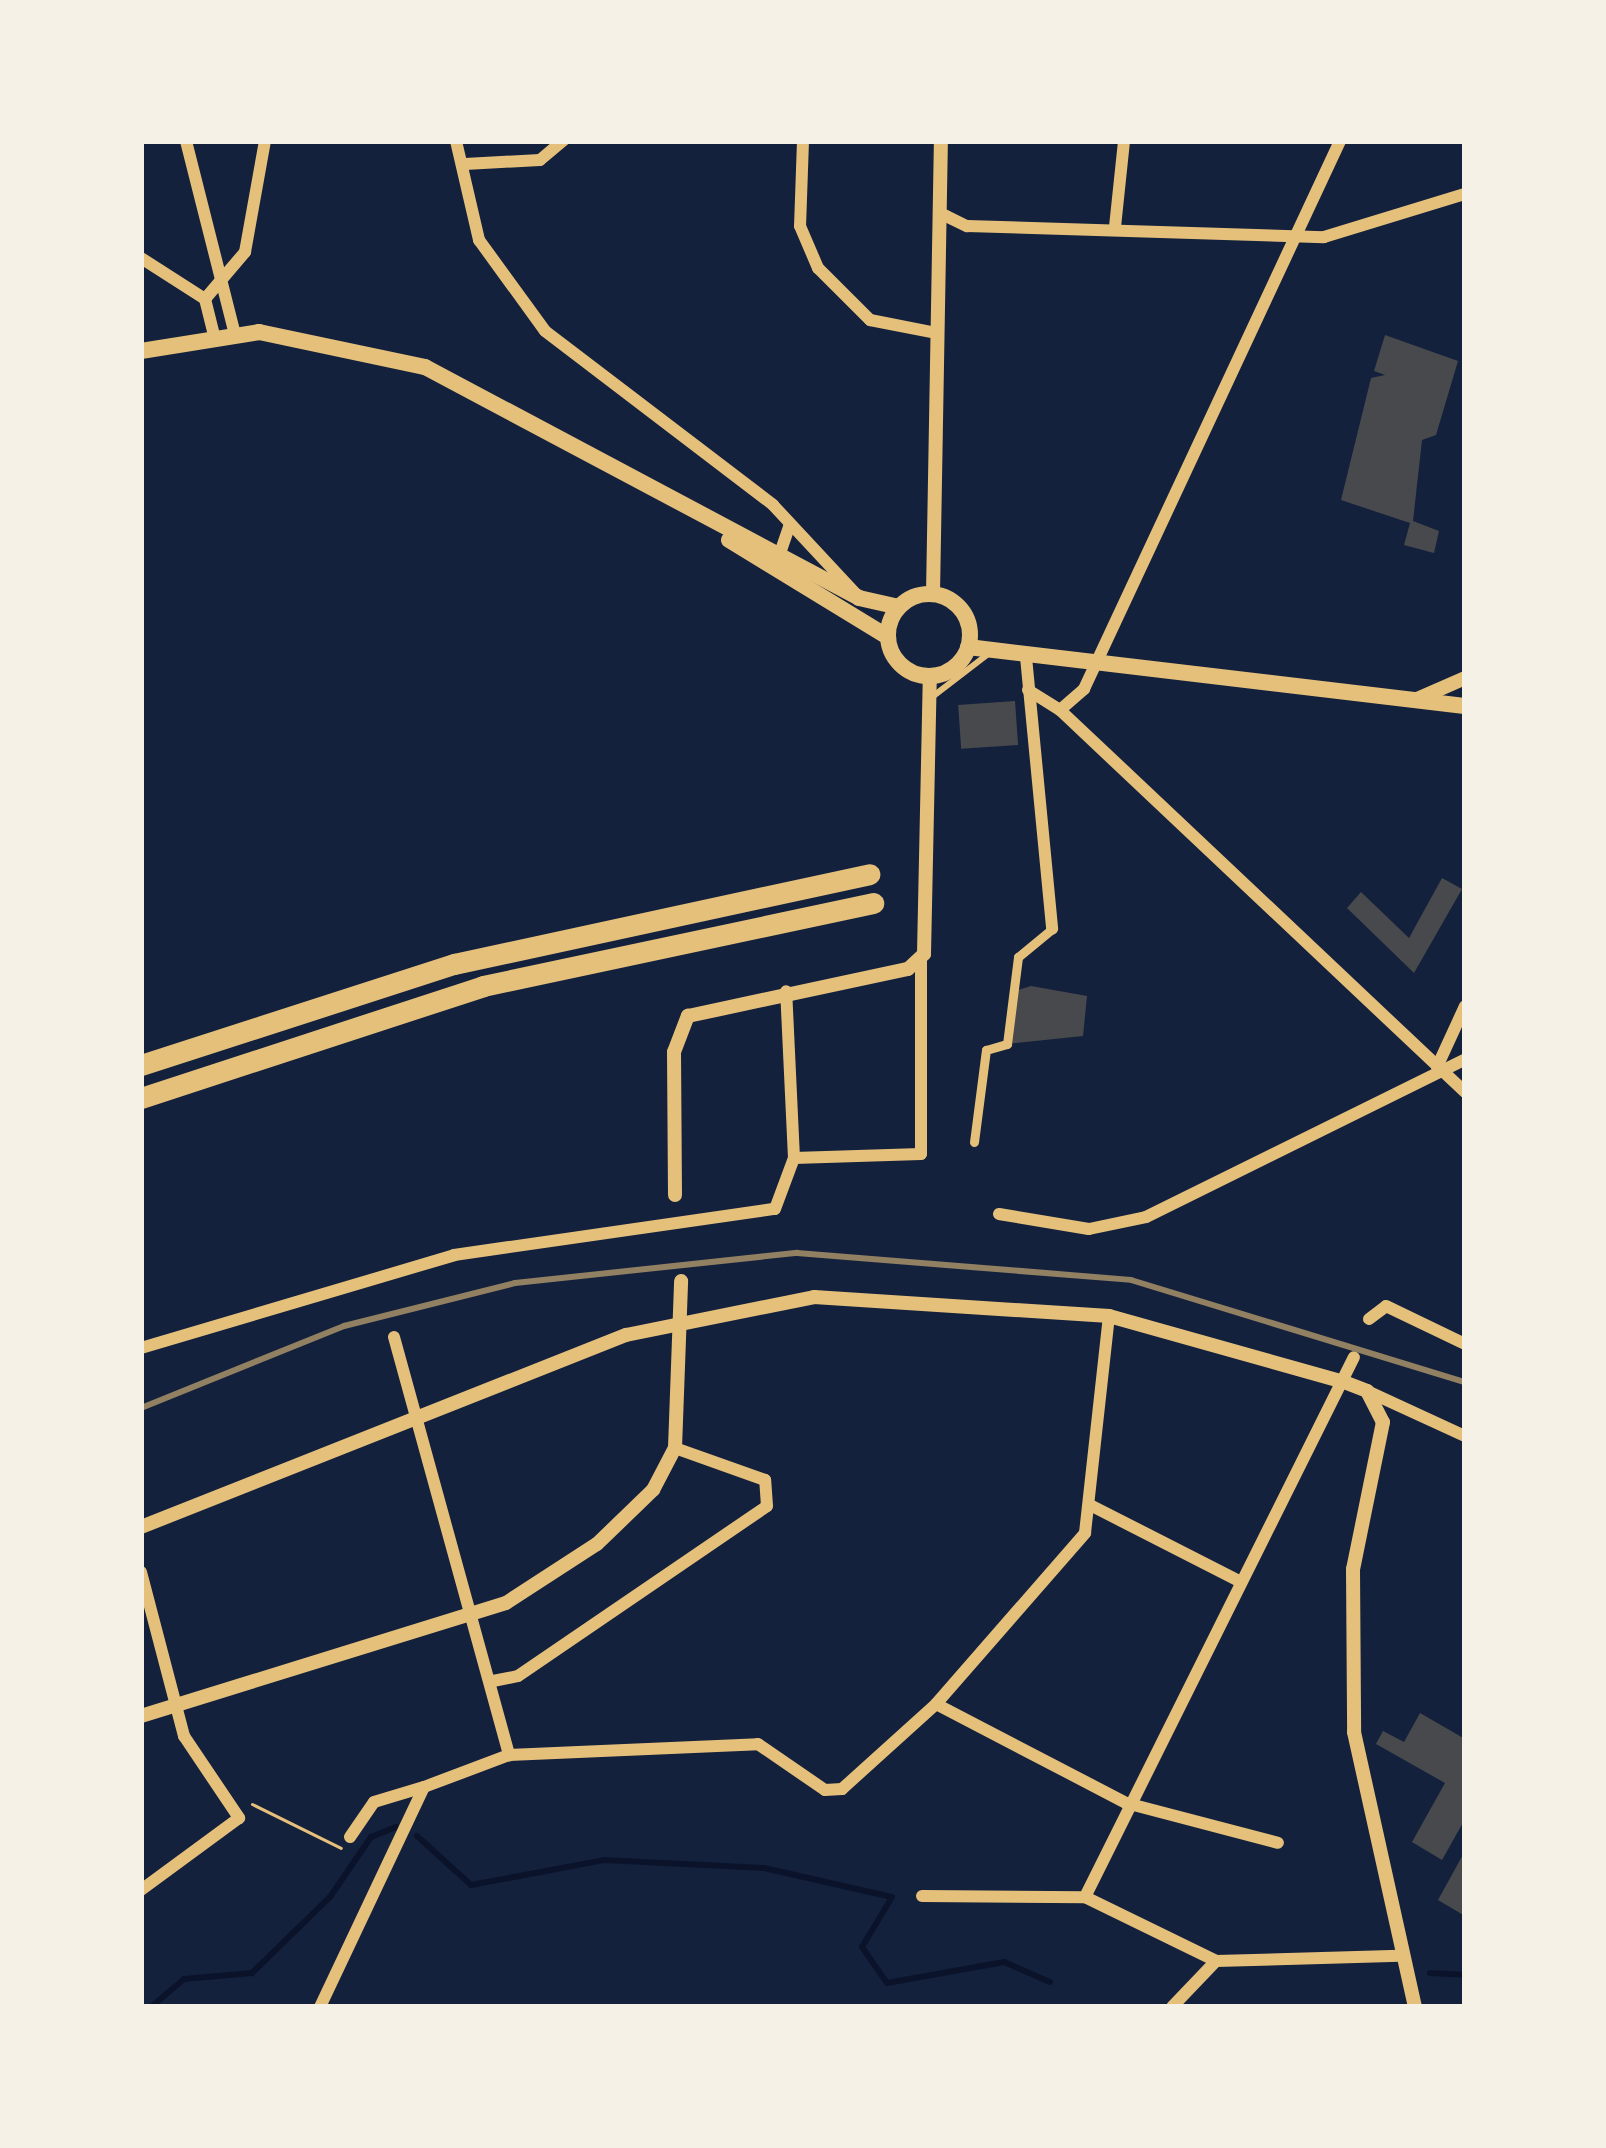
<!DOCTYPE html>
<html>
<head>
<meta charset="utf-8">
<style>
  body { margin:0 }
  #map { position:relative; width:1606px; height:2148px; overflow:hidden; background:#14213d; font-family:Ubuntu,sans-serif }
  div>[style] { position:absolute }
  .stream>* { height:6px; margin:-3px; padding:0 3px; transform-origin:3px; border-radius:3px; background:#0b132b }
  .building>* { inset:0; background:#48494c; transform-origin:0 0 }
  .path>* { height:3px; margin:-1.5px; padding:0 1.5px; transform-origin:1.5px; border-radius:1.5px; background:#e5c07b }
  .service>* { height:6px; margin:-3px; padding:0 3px; transform-origin:3px; border-radius:3px; background:#e5c07b }
  .pedestrian>* { height:9px; margin:-4.5px; padding:0 4.5px; transform-origin:4.5px; border-radius:4.5px; background:#e5c07b }
  .minor>* { height:12px; margin:-6px; padding:0 6px; transform-origin:6px; border-radius:6px; background:#e5c07b }
  .tertiary>* { height:14px; margin:-7px; padding:0 7px; transform-origin:7px; border-radius:7px; background:#e5c07b }
  .secondary>* { height:16px; margin:-8px; padding:0 8px; transform-origin:8px; border-radius:8px; background:#e5c07b }
  .secondary>.ring { margin:-8px; padding:0; box-sizing:content-box; background:none; border:16px solid #e5c07b; border-radius:50% }
  .motorway>* { height:21px; margin:-10.5px; padding:0 10.5px; transform-origin:10.5px; border-radius:10.5px; background:#e5c07b }
  .rail>* { height:6px; margin:-3px; padding:0 3px; transform-origin:3px; border-radius:3px; background:#918062 }
  span { translate:-50% -50%; white-space:nowrap; text-align:center; line-height:1.15; -webkit-text-stroke:12px #f6f1e7; paint-order:stroke }
  .frame { position:absolute; inset:0; border:144px solid #f6f1e7; pointer-events:none }
</style>
</head>
<body>
<div id="map">
  <div class="stream">
    <i style="left:417px;top:1836px;width:73px;rotate:42.2deg"></i>
    <i style="left:471px;top:1885px;width:135px;rotate:-10.6deg"></i>
    <i style="left:604px;top:1860px;width:160px;rotate:2.9deg"></i>
    <i style="left:764px;top:1868px;width:131px;rotate:12.8deg"></i>
    <i style="left:892px;top:1897px;width:58px;rotate:121deg"></i>
    <i style="left:862px;top:1947px;width:44px;rotate:55.2deg"></i>
    <i style="left:887px;top:1983px;width:119px;rotate:-10.2deg"></i>
    <i style="left:1004px;top:1962px;width:50px;rotate:23.5deg"></i>
    <i style="left:1430px;top:1973px;width:35px;rotate:3deg"></i>
    <i style="left:151px;top:2007px;width:43px;rotate:-40.3deg"></i>
    <i style="left:184px;top:1979px;width:68px;rotate:-5deg"></i>
    <i style="left:252px;top:1973px;width:109px;rotate:-44.3deg"></i>
    <i style="left:330px;top:1897px;width:73px;rotate:-55.7deg"></i>
    <i style="left:371px;top:1837px;width:27px;rotate:-22deg"></i>
  </div>
  <div class="building">
    <i style="clip-path:polygon(1385px 335px,1458px 361px,1436px 435px,1422px 440px,1413px 521px,1439px 531px,1434px 553px,1404px 545px,1410px 523px,1341px 500px,1371px 378px,1385px 375px,1374px 371px)"></i>
    <i style="left:1015px;top:701px;width:44px;height:57px;rotate:86deg"></i>
    <i style="clip-path:polygon(1442px 878px,1462px 889px,1414px 973px,1347px 908px,1361px 892px,1409px 938px)"></i>
    <i style="clip-path:polygon(1031px 986px,1087px 996px,1083px 1036px,1007px 1044px,1012px 992px)"></i>
    <i style="clip-path:polygon(1420px 1713px,1465px 1739px,1465px 1819px,1442px 1860px,1412px 1842px,1445px 1783px,1376px 1744px,1383px 1731px,1404px 1742px)"></i>
    <i style="clip-path:polygon(1465px 1851px,1465px 1916px,1438px 1900px)"></i>
  </div>
  <div class="path">
    <i style="left:252px;top:1804px;width:99px;rotate:26.3deg"></i>
  </div>
  <div class="service">
    <i style="left:932px;top:697px;width:71px;rotate:-37.5deg"></i>
  </div>
  <div class="pedestrian">
    <i style="left:974px;top:1142px;width:93px;rotate:-82.6deg"></i>
    <i style="left:986px;top:1050px;width:22px;rotate:-16deg"></i>
    <i style="left:1007px;top:1044px;width:88px;rotate:-82.8deg"></i>
    <i style="left:1018px;top:957px;width:44px;rotate:-39.5deg"></i>
  </div>
  <div class="minor">
    <i style="left:186px;top:141px;width:196px;rotate:75.8deg"></i>
    <i style="left:456px;top:141px;width:102px;rotate:76.9deg"></i>
    <i style="left:479px;top:240px;width:112px;rotate:54deg"></i>
    <i style="left:545px;top:331px;width:287px;rotate:37.3deg"></i>
    <i style="left:773px;top:505px;width:120px;rotate:47deg"></i>
    <i style="left:803px;top:141px;width:85px;rotate:92deg"></i>
    <i style="left:800px;top:226px;width:46px;rotate:66.8deg"></i>
    <i style="left:818px;top:268px;width:74px;rotate:45deg"></i>
    <i style="left:870px;top:320px;width:67px;rotate:11.1deg"></i>
    <i style="left:465px;top:164px;width:75px;rotate:-3.1deg"></i>
    <i style="left:540px;top:160px;width:30px;rotate:-40deg"></i>
    <i style="left:942px;top:214px;width:28px;rotate:26deg"></i>
    <i style="left:967px;top:226px;width:357px;rotate:1.8deg"></i>
    <i style="left:1324px;top:237px;width:147px;rotate:-17deg"></i>
    <i style="left:1115px;top:227px;width:86px;rotate:-84deg"></i>
    <i style="left:141px;top:258px;width:76px;rotate:32.6deg"></i>
    <i style="left:205px;top:299px;width:34px;rotate:76deg"></i>
    <i style="left:205px;top:299px;width:62px;rotate:-49.6deg"></i>
    <i style="left:245px;top:252px;width:113px;rotate:-79.8deg"></i>
    <i style="left:778px;top:559px;width:37px;rotate:-71deg"></i>
    <i style="left:1026px;top:657px;width:273px;rotate:84.5deg"></i>
    <i style="left:1028px;top:690px;width:38px;rotate:32deg"></i>
    <i style="left:1060px;top:710px;width:32px;rotate:-41deg"></i>
    <i style="left:1084px;top:689px;width:605px;rotate:-64.96deg"></i>
    <i style="left:1060px;top:710px;width:557px;rotate:43.33deg"></i>
    <i style="left:1437px;top:1067px;width:67px;rotate:-65.3deg"></i>
    <i style="left:794px;top:1158px;width:127px;rotate:-1.8deg"></i>
    <i style="left:921px;top:1154px;width:194px;rotate:-90deg"></i>
    <i style="left:999px;top:1214px;width:91px;rotate:9.5deg"></i>
    <i style="left:1089px;top:1229px;width:58px;rotate:-11.9deg"></i>
    <i style="left:1146px;top:1217px;width:356px;rotate:-26.3deg"></i>
    <i style="left:1369px;top:1319px;width:21px;rotate:-37deg"></i>
    <i style="left:1386px;top:1306px;width:88px;rotate:25.7deg"></i>
    <i style="left:394px;top:1337px;width:434px;rotate:74.6deg"></i>
    <i style="left:141px;top:1348px;width:327px;rotate:-16.5deg"></i>
    <i style="left:454px;top:1255px;width:324px;rotate:-8.2deg"></i>
    <i style="left:775px;top:1209px;width:54px;rotate:-69.6deg"></i>
    <i style="left:794px;top:1158px;width:167px;rotate:-92.7deg"></i>
    <i style="left:1367px;top:1391px;width:108px;rotate:24.7deg"></i>
    <i style="left:1092px;top:1506px;width:167px;rotate:27deg"></i>
    <i style="left:141px;top:1572px;width:170px;rotate:75.3deg"></i>
    <i style="left:184px;top:1736px;width:99px;rotate:56.1deg"></i>
    <i style="left:239px;top:1818px;width:122px;rotate:143.7deg"></i>
    <i style="left:493px;top:1681px;width:25px;rotate:-11deg"></i>
    <i style="left:518px;top:1676px;width:301px;rotate:-34.3deg"></i>
    <i style="left:767px;top:1506px;width:26px;rotate:-94deg"></i>
    <i style="left:765px;top:1480px;width:96px;rotate:-160.4deg"></i>
    <i style="left:936px;top:1704px;width:214px;rotate:27.5deg"></i>
    <i style="left:1126px;top:1803px;width:157px;rotate:14.7deg"></i>
    <i style="left:509px;top:1755px;width:249px;rotate:-2.5deg"></i>
    <i style="left:758px;top:1744px;width:81px;rotate:34.5deg"></i>
    <i style="left:825px;top:1790px;width:17px;rotate:-3deg"></i>
    <i style="left:842px;top:1789px;width:127px;rotate:-42.1deg"></i>
    <i style="left:936px;top:1704px;width:227px;rotate:-48.9deg"></i>
    <i style="left:1085px;top:1533px;width:218px;rotate:-83.7deg"></i>
    <i style="left:350px;top:1837px;width:42px;rotate:-55.6deg"></i>
    <i style="left:374px;top:1802px;width:52px;rotate:-16.7deg"></i>
    <i style="left:922px;top:1896px;width:163px;rotate:0.4deg"></i>
    <i style="left:1085px;top:1897px;width:146px;rotate:26deg"></i>
    <i style="left:1216px;top:1961px;width:184px;rotate:-1.6deg"></i>
    <i style="left:1085px;top:1897px;width:603px;rotate:-63.52deg"></i>
    <i style="left:320px;top:2007px;width:243px;rotate:-64.7deg"></i>
    <i style="left:424px;top:1787px;width:91px;rotate:-20.6deg"></i>
    <i style="left:1172px;top:2007px;width:64px;rotate:-46.3deg"></i>
  </div>
  <div class="tertiary">
    <i style="left:933px;top:594px;width:453px;rotate:-89deg"></i>
    <i style="left:1415px;top:700px;width:55px;rotate:-23.7deg"></i>
    <i style="left:675px;top:1195px;width:143px;rotate:-90.4deg"></i>
    <i style="left:674px;top:1052px;width:39px;rotate:-69deg"></i>
    <i style="left:688px;top:1016px;width:225px;rotate:-12.1deg"></i>
    <i style="left:908px;top:969px;width:22px;rotate:-43deg"></i>
    <i style="left:924px;top:954px;width:277px;rotate:-88.8deg"></i>
    <i style="left:141px;top:1527px;width:522px;rotate:-21.6deg"></i>
    <i style="left:626px;top:1335px;width:192px;rotate:-11.4deg"></i>
    <i style="left:814px;top:1297px;width:296px;rotate:3.7deg"></i>
    <i style="left:1109px;top:1316px;width:244px;rotate:15.7deg"></i>
    <i style="left:1344px;top:1382px;width:25px;rotate:21deg"></i>
    <i style="left:1367px;top:1391px;width:35px;rotate:63deg"></i>
    <i style="left:1383px;top:1422px;width:150px;rotate:101.5deg"></i>
    <i style="left:1353px;top:1569px;width:163px;rotate:89.6deg"></i>
    <i style="left:1354px;top:1732px;width:282px;rotate:77.5deg"></i>
    <i style="left:141px;top:1716px;width:382px;rotate:-17.2deg"></i>
    <i style="left:506px;top:1603px;width:108px;rotate:-33deg"></i>
    <i style="left:597px;top:1544px;width:78px;rotate:-44deg"></i>
    <i style="left:653px;top:1490px;width:47px;rotate:-62.4deg"></i>
    <i style="left:675px;top:1448px;width:167px;rotate:-87.9deg"></i>
  </div>
  <div class="secondary">
    <i style="left:141px;top:351px;width:120px;rotate:-9.1deg"></i>
    <i style="left:259px;top:332px;width:170px;rotate:11.9deg"></i>
    <i style="left:425px;top:367px;width:492px;rotate:28deg"></i>
    <i style="left:859px;top:598px;width:41px;rotate:12.7deg"></i>
    <i style="left:729px;top:540px;width:186px;rotate:31.4deg"></i>
    <i class="ring" style="left:888px;top:594px;width:66px;height:66px"></i>
    <i style="left:968px;top:647px;width:500px;rotate:6.77deg"></i>
  </div>
  <div class="motorway">
    <i style="left:141px;top:1065px;width:329px;rotate:-17.9deg"></i>
    <i style="left:454px;top:964px;width:425px;rotate:-12.2deg"></i>
    <i style="left:141px;top:1098px;width:360px;rotate:-18.1deg"></i>
    <i style="left:483px;top:986px;width:399px;rotate:-12deg"></i>
  </div>
  <div class="rail">
    <i style="left:141px;top:1408px;width:219px;rotate:-22deg"></i>
    <i style="left:344px;top:1326px;width:176px;rotate:-14.1deg"></i>
    <i style="left:515px;top:1283px;width:284px;rotate:-6.1deg"></i>
    <i style="left:797px;top:1253px;width:335px;rotate:4.6deg"></i>
    <i style="left:1131px;top:1280px;width:349px;rotate:17deg"></i>
  </div>
  <div class="frame"></div>
</div>
</body>
</html>
